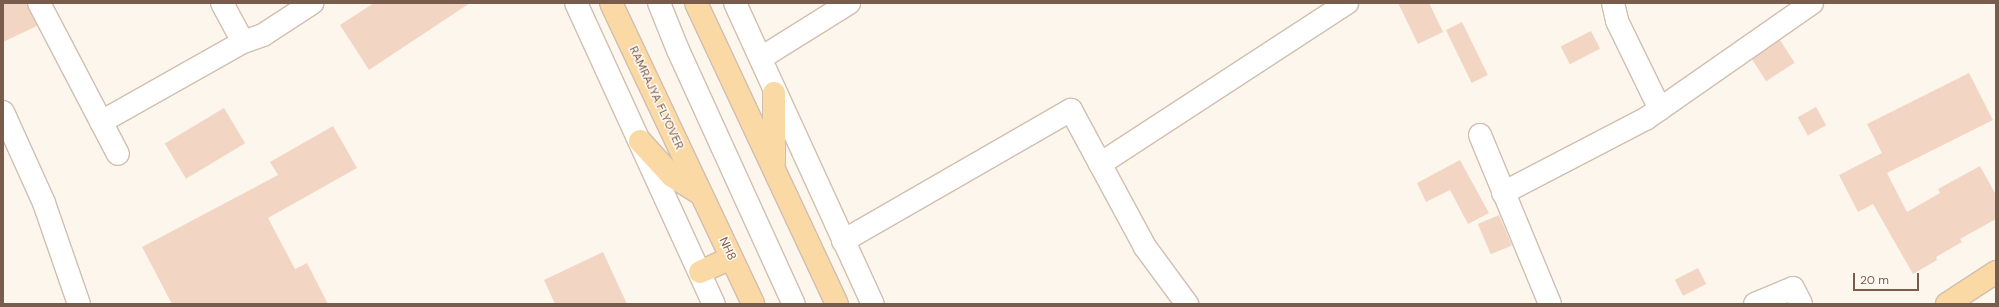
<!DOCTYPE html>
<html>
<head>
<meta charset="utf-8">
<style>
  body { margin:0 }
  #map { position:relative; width:1999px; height:307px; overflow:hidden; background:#fdf6ec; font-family:"DM Sans",sans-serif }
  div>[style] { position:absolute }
  .building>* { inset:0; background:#f3d5c3; transform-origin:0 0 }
  .roads { filter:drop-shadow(1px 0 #d1beb0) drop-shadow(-1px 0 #d1beb0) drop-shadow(0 1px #d1beb0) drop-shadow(0 -1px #d1beb0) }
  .minor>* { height:22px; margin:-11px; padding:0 11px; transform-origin:11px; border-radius:11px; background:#fff }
  .major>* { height:22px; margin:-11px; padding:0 11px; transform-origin:11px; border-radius:11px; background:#fbd9a5 }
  span { translate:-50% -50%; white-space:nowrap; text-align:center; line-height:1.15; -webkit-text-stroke:3px #fffaf3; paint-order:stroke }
  .street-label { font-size:12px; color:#7a5c4d }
  .frame { position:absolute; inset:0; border:4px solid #7a5c4d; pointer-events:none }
  .scale { position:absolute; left:1853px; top:273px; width:66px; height:18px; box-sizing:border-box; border:2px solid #7a5c4d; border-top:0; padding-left:5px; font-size:12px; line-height:14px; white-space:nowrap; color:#7a5c4d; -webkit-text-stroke:3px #fffaf3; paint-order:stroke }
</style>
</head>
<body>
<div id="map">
  <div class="building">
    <i style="clip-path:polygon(3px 3px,27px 3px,37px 26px,3px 42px)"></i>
    <i style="clip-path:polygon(374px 3px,470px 3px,369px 70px,340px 25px)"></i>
    <i style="clip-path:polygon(1398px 3px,1429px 3px,1443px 32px,1418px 44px)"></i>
    <i style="left:1462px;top:22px;width:59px;height:18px;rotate:64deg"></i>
    <i style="left:1591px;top:31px;width:20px;height:34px;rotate:63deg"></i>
    <i style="left:1780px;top:40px;width:27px;height:34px;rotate:57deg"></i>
    <i style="clip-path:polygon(1969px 73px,1993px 120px,1887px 173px,1907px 212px,1940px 193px,1938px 189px,1980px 166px,1996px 195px,1996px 219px,1960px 239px,1962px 242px,1936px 257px,1937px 260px,1913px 274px,1873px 204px,1858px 212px,1839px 175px,1882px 153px,1867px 124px)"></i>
    <i style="left:1816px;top:107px;width:21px;height:21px;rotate:61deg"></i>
    <i style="left:224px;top:108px;width:41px;height:69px;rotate:59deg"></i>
    <i style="clip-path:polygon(333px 126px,357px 168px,268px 218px,295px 269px,307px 263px,328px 304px,172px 304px,142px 247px,278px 175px,270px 162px)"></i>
    <i style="clip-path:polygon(1460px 160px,1489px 213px,1468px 224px,1450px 190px,1426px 202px,1417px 183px)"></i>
    <i style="left:1499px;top:215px;width:33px;height:23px;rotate:67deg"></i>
    <i style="clip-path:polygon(603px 252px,627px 304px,555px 304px,544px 280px)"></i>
    <i style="left:1698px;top:268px;width:18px;height:26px;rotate:63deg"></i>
  </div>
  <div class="roads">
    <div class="minor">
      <i style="left:39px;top:3px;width:170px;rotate:62.4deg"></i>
      <i style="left:222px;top:3px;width:44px;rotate:61.7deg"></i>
      <i style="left:576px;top:3px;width:331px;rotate:65.4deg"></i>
      <i style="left:659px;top:3px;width:51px;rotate:68deg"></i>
      <i style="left:678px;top:50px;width:279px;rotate:65.5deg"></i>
      <i style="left:735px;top:3px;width:331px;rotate:65.4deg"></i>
      <i style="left:1613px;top:3px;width:18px;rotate:77deg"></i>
      <i style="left:1617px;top:21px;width:98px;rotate:64deg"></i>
      <i style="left:761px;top:58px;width:104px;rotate:-32deg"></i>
      <i style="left:3px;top:112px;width:100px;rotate:65.7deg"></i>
      <i style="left:44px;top:203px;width:107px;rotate:70.9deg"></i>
      <i style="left:101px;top:122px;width:163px;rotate:-29.4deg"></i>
      <i style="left:243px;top:42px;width:21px;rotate:-19deg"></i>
      <i style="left:263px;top:35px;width:59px;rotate:-33.1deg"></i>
      <i style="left:1480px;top:135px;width:183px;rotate:67.5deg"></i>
      <i style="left:1100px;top:164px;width:295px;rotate:-33.1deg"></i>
      <i style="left:1503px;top:193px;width:162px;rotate:-27.5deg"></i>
      <i style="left:1647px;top:118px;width:201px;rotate:-34.9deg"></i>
      <i style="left:843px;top:241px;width:263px;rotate:-29.9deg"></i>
      <i style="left:1071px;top:110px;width:156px;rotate:61.6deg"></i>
      <i style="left:1145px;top:247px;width:71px;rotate:53.6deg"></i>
      <i style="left:1755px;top:304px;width:41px;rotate:-22.8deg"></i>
      <i style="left:1793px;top:288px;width:18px;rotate:63deg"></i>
    </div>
    <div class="major">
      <i style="left:611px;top:3px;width:333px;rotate:64.7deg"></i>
      <i style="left:696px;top:3px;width:332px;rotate:64.9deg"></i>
      <i style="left:640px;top:141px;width:47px;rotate:47.6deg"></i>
      <i style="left:672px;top:176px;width:34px;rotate:32deg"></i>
      <i style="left:774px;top:162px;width:69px;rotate:-90deg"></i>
      <i style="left:700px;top:272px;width:34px;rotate:-24deg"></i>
      <i style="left:1947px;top:304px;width:59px;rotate:-33.1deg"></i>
    </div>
  </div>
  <div class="street-label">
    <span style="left:656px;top:98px;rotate:65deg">RAMRAJYA FLYOVER</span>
    <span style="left:727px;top:249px;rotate:65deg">NH8</span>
  </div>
  <div class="frame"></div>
  <div class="scale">20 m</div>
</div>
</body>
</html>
